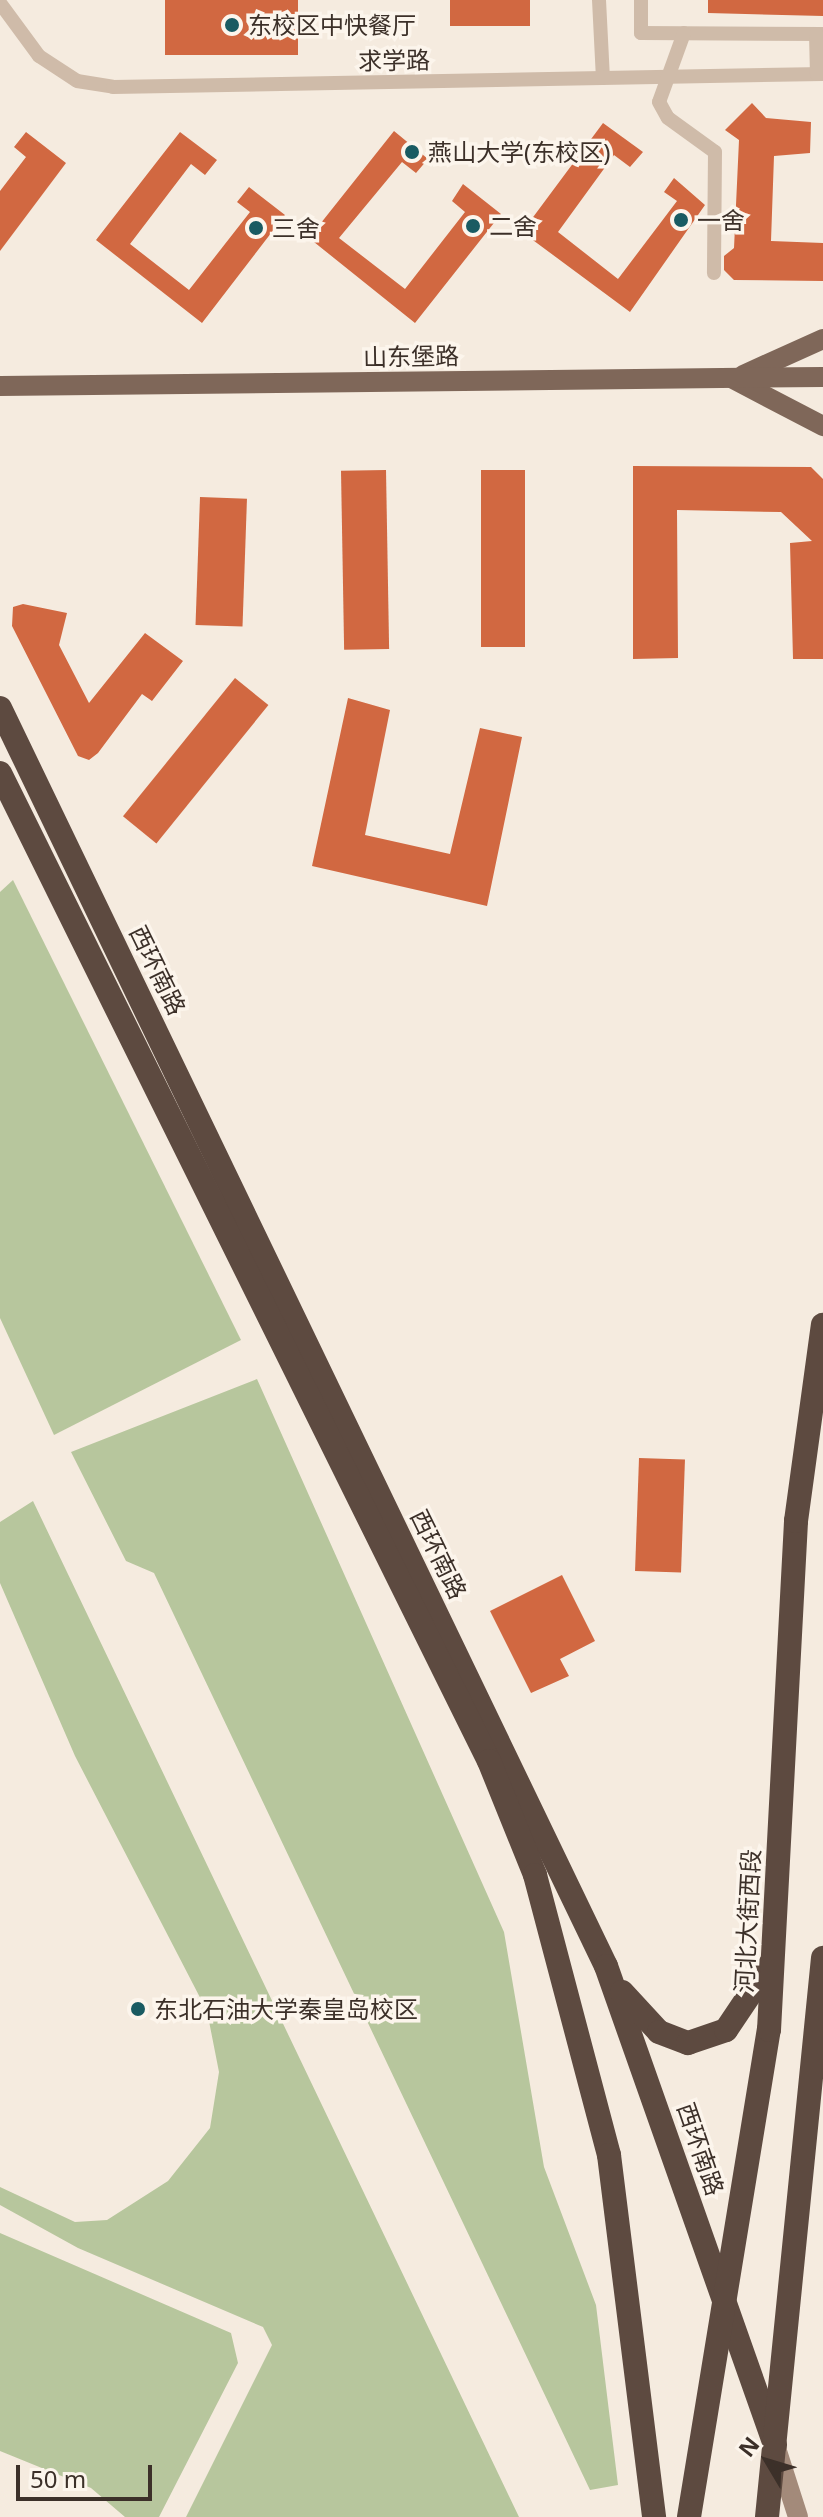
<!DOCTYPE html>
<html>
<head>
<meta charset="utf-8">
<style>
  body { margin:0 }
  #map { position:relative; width:823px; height:2517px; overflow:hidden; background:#f5ebdf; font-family:"Noto Sans","Noto Sans SC",sans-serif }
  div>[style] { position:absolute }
  .green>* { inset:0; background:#b7c69d }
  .building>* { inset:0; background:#d16841; transform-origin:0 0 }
  .street>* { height:14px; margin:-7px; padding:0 7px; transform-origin:7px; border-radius:7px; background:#cfbba9 }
  .secondary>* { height:20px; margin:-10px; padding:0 10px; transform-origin:10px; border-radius:10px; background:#a38a7a }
  .primary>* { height:20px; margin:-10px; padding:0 10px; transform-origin:10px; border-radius:10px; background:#7f6759 }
  .highway>* { height:24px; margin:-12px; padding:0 12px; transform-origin:12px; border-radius:12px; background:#5d4a40 }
  .dots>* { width:22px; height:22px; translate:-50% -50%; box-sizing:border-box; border:4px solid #fcf5ec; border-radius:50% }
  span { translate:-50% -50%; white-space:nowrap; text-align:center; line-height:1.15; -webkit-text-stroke:7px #fcf5ec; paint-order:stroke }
  .poi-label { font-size:24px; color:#3c3029 }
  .left { translate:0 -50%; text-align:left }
  .street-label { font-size:24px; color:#3c3029 }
  .north { position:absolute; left:727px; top:2421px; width:80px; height:80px; -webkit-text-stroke:6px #fcf5ec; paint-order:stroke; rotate:308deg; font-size:22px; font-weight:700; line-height:32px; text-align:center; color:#3c3029 }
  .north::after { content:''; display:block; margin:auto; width:28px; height:36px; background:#3c3029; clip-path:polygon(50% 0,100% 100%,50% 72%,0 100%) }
  .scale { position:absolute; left:16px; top:2465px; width:136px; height:36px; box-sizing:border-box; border:4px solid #3c3029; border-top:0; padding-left:10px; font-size:24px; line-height:28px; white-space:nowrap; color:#3c3029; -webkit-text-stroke:6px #fcf5ec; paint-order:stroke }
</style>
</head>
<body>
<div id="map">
  <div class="green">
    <i style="clip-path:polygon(13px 880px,241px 1340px,54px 1435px,0 1318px,0 892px)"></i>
    <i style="clip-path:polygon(257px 1379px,504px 1932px,544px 2167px,596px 2305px,618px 2485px,590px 2490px,154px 1573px,126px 1561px,71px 1452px)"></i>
    <i style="clip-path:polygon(33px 1501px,519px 2517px,186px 2517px,272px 2345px,263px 2327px,78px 2248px,0 2205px,0 2187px,75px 2222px,107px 2220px,168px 2181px,210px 2128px,219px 2072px,207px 2011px,75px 1756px,0 1583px,0 1522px)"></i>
    <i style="clip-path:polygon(0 2233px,231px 2333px,238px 2363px,159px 2517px,125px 2517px,91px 2488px,0 2451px)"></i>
  </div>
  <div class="building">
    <i style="left:165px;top:0;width:133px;height:55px"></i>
    <i style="left:450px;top:0;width:80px;height:26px"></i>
    <i style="clip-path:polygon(708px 0,823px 0,823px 16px,708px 13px)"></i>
    <i style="clip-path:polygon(752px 103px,766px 118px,811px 122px,810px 153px,774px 156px,771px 241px,823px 243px,823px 281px,734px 280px,724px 270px,724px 256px,734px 248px,739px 140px,725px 130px)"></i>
    <i style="clip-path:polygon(603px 123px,643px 152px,630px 167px,614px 155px,558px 232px,618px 279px,677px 201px,664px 192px,674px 178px,705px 205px,630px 312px,522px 232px)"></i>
    <i style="clip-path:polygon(394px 131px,428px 159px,416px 173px,402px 162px,339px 238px,405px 289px,465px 212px,452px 201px,463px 184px,501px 214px,415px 323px,309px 238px)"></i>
    <i style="clip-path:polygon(26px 132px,66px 163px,0 251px,0 191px,26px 157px,14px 147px)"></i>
    <i style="clip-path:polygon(180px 132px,217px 160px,205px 175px,191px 164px,130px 244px,189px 290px,250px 212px,237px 202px,249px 187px,285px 215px,202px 323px,96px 240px)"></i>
    <i style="clip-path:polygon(633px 466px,811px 467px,823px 479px,823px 659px,793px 659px,790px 543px,812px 541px,781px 512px,677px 510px,678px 658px,633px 659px)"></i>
    <i style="left:386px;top:470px;width:179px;height:45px;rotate:89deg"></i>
    <i style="left:481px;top:470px;width:44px;height:177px"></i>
    <i style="left:200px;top:497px;width:47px;height:128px;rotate:2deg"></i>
    <i style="clip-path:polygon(23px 604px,67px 613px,59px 645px,89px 703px,145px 633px,183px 661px,152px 701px,142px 694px,98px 753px,89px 760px,78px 756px,12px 626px,13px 607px)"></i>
    <i style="left:235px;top:678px;width:43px;height:178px;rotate:39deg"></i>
    <i style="clip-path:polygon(348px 698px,390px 710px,365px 835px,450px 854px,480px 728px,522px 737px,487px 906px,312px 866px)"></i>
    <i style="left:639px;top:1458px;width:46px;height:113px;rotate:2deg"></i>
    <i style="clip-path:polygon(562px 1575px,595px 1641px,560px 1659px,569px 1676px,531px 1693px,490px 1611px)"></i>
  </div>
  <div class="street">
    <i style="left:599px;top:0;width:78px;rotate:87.1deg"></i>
    <i style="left:641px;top:0;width:33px;rotate:90deg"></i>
    <i style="left:641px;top:33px;width:182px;rotate:0.3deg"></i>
    <i style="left:0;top:3px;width:66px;rotate:53.7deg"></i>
    <i style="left:39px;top:56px;width:45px;rotate:33.3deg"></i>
    <i style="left:77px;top:81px;width:36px;rotate:9deg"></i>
    <i style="left:113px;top:87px;width:710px;rotate:-1.05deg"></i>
    <i style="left:684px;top:33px;width:73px;rotate:109.9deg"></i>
    <i style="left:659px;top:102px;width:18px;rotate:61deg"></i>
    <i style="left:668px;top:118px;width:58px;rotate:35.9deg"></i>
    <i style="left:715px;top:152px;width:121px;rotate:90.5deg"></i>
    <i style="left:816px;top:34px;width:40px;rotate:88.6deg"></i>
  </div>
  <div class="secondary">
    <i style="left:776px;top:2448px;width:72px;rotate:72.3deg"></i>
  </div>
  <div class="primary">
    <i style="left:743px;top:375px;width:88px;rotate:-24.2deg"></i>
    <i style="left:733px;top:379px;width:102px;rotate:27.6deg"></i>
    <i style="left:0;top:386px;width:823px;rotate:-0.63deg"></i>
  </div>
  <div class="highway">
    <i style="left:0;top:708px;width:1396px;rotate:64.28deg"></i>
    <i style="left:606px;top:1966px;width:508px;rotate:70.57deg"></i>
    <i style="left:0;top:773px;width:1102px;rotate:63.67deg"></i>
    <i style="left:489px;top:1761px;width:123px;rotate:68deg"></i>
    <i style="left:535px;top:1875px;width:290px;rotate:75.2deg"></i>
    <i style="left:609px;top:2155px;width:365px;rotate:82.9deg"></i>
    <i style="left:622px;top:1992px;width:54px;rotate:47.2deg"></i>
    <i style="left:659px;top:2032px;width:31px;rotate:21deg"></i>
    <i style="left:688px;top:2043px;width:40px;rotate:-18.9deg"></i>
    <i style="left:726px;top:2030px;width:81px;rotate:-56.1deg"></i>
    <i style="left:689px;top:2517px;width:494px;rotate:-80.7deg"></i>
    <i style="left:769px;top:2030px;width:510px;rotate:-86.96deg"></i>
    <i style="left:796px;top:1521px;width:198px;rotate:-82.2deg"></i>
    <i style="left:767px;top:2517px;width:562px;rotate:-84.28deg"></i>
  </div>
  <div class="dots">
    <i style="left:232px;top:25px;background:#1a5b62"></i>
    <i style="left:412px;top:152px;background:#1a5b62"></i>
    <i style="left:681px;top:220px;background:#1a5b62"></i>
    <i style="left:473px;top:226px;background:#1a5b62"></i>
    <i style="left:256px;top:228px;background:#1a5b62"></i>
    <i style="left:138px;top:2009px;background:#1a5b62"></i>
  </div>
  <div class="poi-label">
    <span class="left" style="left:248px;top:25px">东校区中快餐厅</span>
    <span class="left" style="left:428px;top:152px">燕山大学(东校区)</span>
    <span class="left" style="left:697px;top:220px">一舍</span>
    <span class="left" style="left:489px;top:226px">二舍</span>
    <span class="left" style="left:272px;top:228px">三舍</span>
    <span class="left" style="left:154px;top:2009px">东北石油大学秦皇岛校区</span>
  </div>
  <div class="street-label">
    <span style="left:394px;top:60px;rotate:-1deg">求学路</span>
    <span style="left:411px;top:356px;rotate:-1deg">山东堡路</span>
    <span style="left:158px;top:970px;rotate:64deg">西环南路</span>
    <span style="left:439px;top:1554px;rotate:64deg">西环南路</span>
    <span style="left:747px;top:1921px;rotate:-87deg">河北大街西段</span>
    <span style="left:701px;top:2149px;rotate:71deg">西环南路</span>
  </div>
  <div class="north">N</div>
  <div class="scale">50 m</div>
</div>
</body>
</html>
